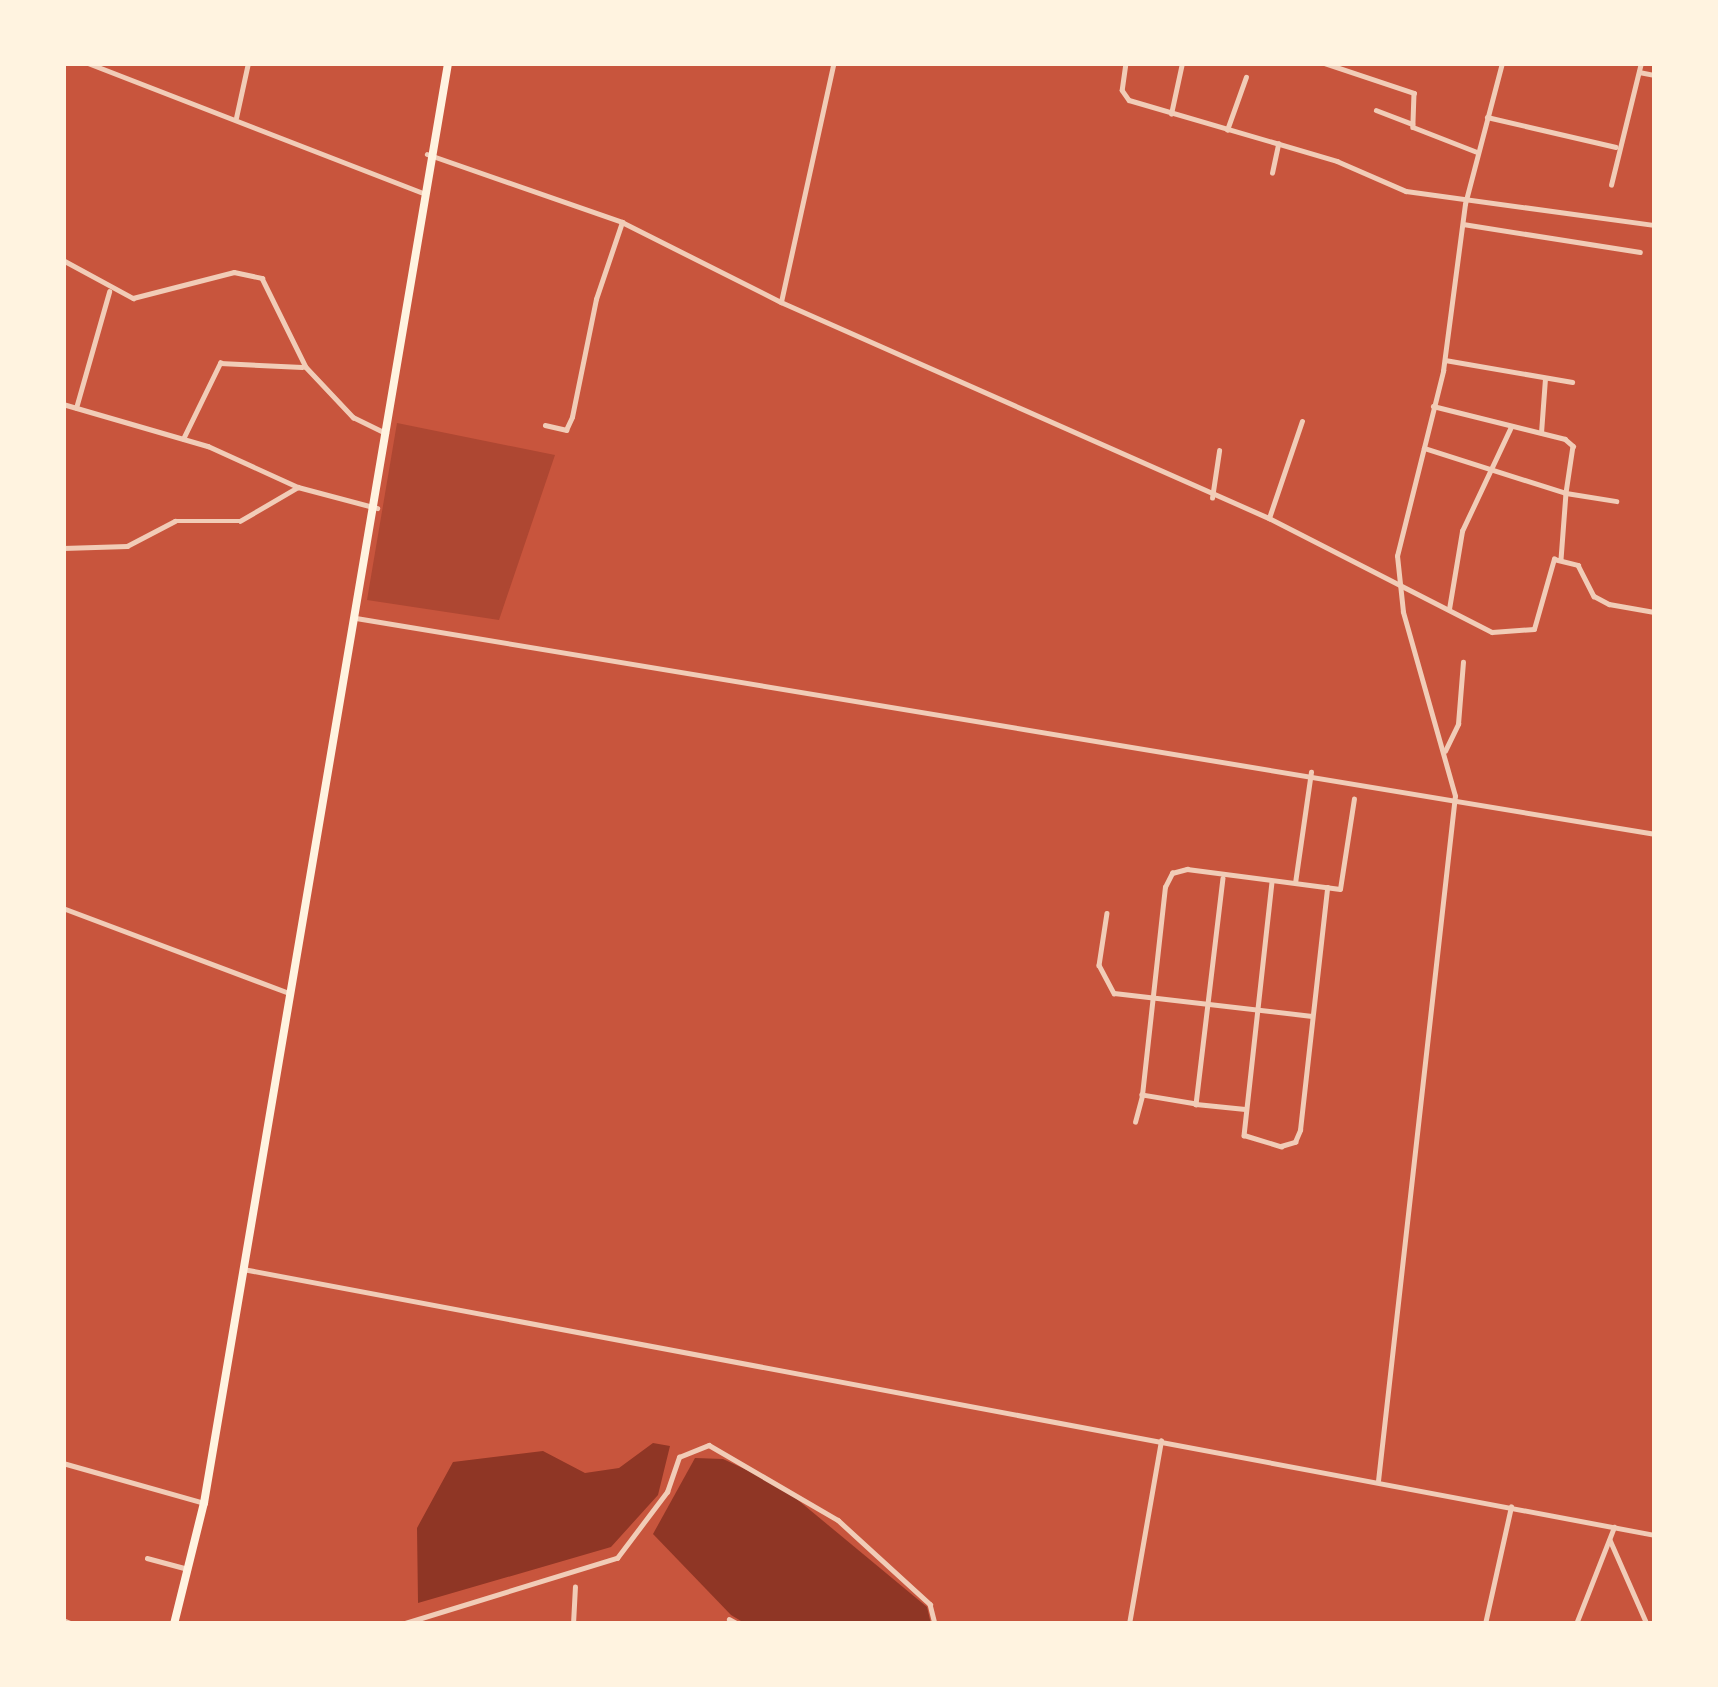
<!DOCTYPE html>
<html>
<head>
<meta charset="utf-8">
<style>
  body { margin:0 }
  #map { position:relative; width:1718px; height:1687px; overflow:hidden; background:#c8553d; font-family:"Source Sans 3",sans-serif }
  div>[style] { position:absolute }
  .green>* { inset:0; background:#ae4732 }
  .water>* { inset:0; background:#8f3625 }
  .minor>* { height:4.5px; margin:-2.25px; padding:0 2.25px; transform-origin:2.25px; border-radius:2.25px; background:#f1ccb7 }
  .primary>* { height:8px; margin:-4px; padding:0 4px; transform-origin:4px; border-radius:4px; background:#fff3e0 }
  span { translate:-50% -50%; white-space:nowrap; text-align:center; line-height:1.15; -webkit-text-stroke:10px #fff3e0; paint-order:stroke }
  .frame { position:absolute; inset:0; border:66px solid #fff3e0; pointer-events:none }
</style>
</head>
<body>
<div id="map">
  <div class="green">
    <i style="clip-path:polygon(397px 423px,555px 455px,499px 620px,367px 600px)"></i>
  </div>
  <div class="water">
    <i style="clip-path:polygon(653px 1443px,670px 1446px,658px 1495px,611px 1547px,418px 1603px,417px 1528px,453px 1462px,543px 1451px,585px 1473px,619px 1468px)"></i>
    <i style="clip-path:polygon(695px 1458px,723px 1459px,781px 1486px,927px 1607px,931px 1624px,746px 1624px,731px 1615px,653px 1534px)"></i>
  </div>
  <div class="minor">
    <i style="left:88px;top:63px;width:357px;rotate:21.2deg"></i>
    <i style="left:1126px;top:63px;width:27px;rotate:98deg"></i>
    <i style="left:1122px;top:90px;width:12px;rotate:55deg"></i>
    <i style="left:1129px;top:100px;width:217px;rotate:16.3deg"></i>
    <i style="left:1337px;top:161px;width:75px;rotate:23.5deg"></i>
    <i style="left:1406px;top:191px;width:251px;rotate:7.8deg"></i>
    <i style="left:1324px;top:63px;width:95px;rotate:18.4deg"></i>
    <i style="left:1414px;top:93px;width:34px;rotate:92deg"></i>
    <i style="left:1413px;top:127px;width:69px;rotate:21.3deg"></i>
    <i style="left:1639px;top:72px;width:16px;rotate:11deg"></i>
    <i style="left:1376px;top:110px;width:39px;rotate:21deg"></i>
    <i style="left:1171px;top:114px;width:52px;rotate:-77.8deg"></i>
    <i style="left:1487px;top:117px;width:132px;rotate:13.1deg"></i>
    <i style="left:236px;top:118px;width:56px;rotate:-77.7deg"></i>
    <i style="left:1227px;top:130px;width:56px;rotate:-70.3deg"></i>
    <i style="left:427px;top:154px;width:207px;rotate:19.2deg"></i>
    <i style="left:622px;top:222px;width:178px;rotate:26.7deg"></i>
    <i style="left:781px;top:302px;width:242px;rotate:-77.6deg"></i>
    <i style="left:1272px;top:173px;width:30px;rotate:-78deg"></i>
    <i style="left:1611px;top:185px;width:126px;rotate:-76.2deg"></i>
    <i style="left:1463px;top:224px;width:179px;rotate:9deg"></i>
    <i style="left:63px;top:260px;width:80px;rotate:28.5deg"></i>
    <i style="left:133px;top:298px;width:104px;rotate:-14.4deg"></i>
    <i style="left:234px;top:272px;width:29px;rotate:12deg"></i>
    <i style="left:262px;top:278px;width:99px;rotate:63.7deg"></i>
    <i style="left:306px;top:367px;width:69px;rotate:46.8deg"></i>
    <i style="left:353px;top:417px;width:37px;rotate:26deg"></i>
    <i style="left:781px;top:302px;width:534px;rotate:23.88deg"></i>
    <i style="left:1269px;top:518px;width:250px;rotate:27.1deg"></i>
    <i style="left:1492px;top:632px;width:42px;rotate:-4.1deg"></i>
    <i style="left:1534px;top:629px;width:73px;rotate:-74.1deg"></i>
    <i style="left:1554px;top:559px;width:25px;rotate:14deg"></i>
    <i style="left:1578px;top:565px;width:35px;rotate:63deg"></i>
    <i style="left:1594px;top:596px;width:17px;rotate:28deg"></i>
    <i style="left:1609px;top:604px;width:47px;rotate:9.9deg"></i>
    <i style="left:1445px;top:360px;width:129px;rotate:9.8deg"></i>
    <i style="left:63px;top:404px;width:151px;rotate:16.2deg"></i>
    <i style="left:208px;top:446px;width:99px;rotate:24.5deg"></i>
    <i style="left:1433px;top:406px;width:136px;rotate:14deg"></i>
    <i style="left:1565px;top:439px;width:11px;rotate:41deg"></i>
    <i style="left:1573px;top:446px;width:48px;rotate:98.5deg"></i>
    <i style="left:1566px;top:493px;width:51px;rotate:9.1deg"></i>
    <i style="left:76px;top:408px;width:121px;rotate:-74.1deg"></i>
    <i style="left:545px;top:425px;width:22px;rotate:13deg"></i>
    <i style="left:566px;top:430px;width:14px;rotate:-65deg"></i>
    <i style="left:572px;top:417px;width:120px;rotate:-78.5deg"></i>
    <i style="left:596px;top:299px;width:81px;rotate:-71.3deg"></i>
    <i style="left:1541px;top:433px;width:54px;rotate:-85.8deg"></i>
    <i style="left:183px;top:439px;width:85px;rotate:-64deg"></i>
    <i style="left:220px;top:363px;width:82px;rotate:2.8deg"></i>
    <i style="left:1424px;top:448px;width:149px;rotate:17.6deg"></i>
    <i style="left:1566px;top:493px;width:66px;rotate:94.3deg"></i>
    <i style="left:1212px;top:498px;width:48px;rotate:-81.5deg"></i>
    <i style="left:1269px;top:518px;width:102px;rotate:-71.2deg"></i>
    <i style="left:63px;top:548px;width:64px;rotate:-1.8deg"></i>
    <i style="left:127px;top:546px;width:54px;rotate:-27.5deg"></i>
    <i style="left:175px;top:521px;width:65px"></i>
    <i style="left:240px;top:521px;width:67px;rotate:-30.4deg"></i>
    <i style="left:298px;top:487px;width:82px;rotate:14.9deg"></i>
    <i style="left:1449px;top:609px;width:79px;rotate:-80.5deg"></i>
    <i style="left:1462px;top:531px;width:113px;rotate:-64.8deg"></i>
    <i style="left:356px;top:618px;width:1317px;rotate:9.44deg"></i>
    <i style="left:1445px;top:751px;width:30px;rotate:-64deg"></i>
    <i style="left:1458px;top:724px;width:62px;rotate:-85.4deg"></i>
    <i style="left:1223px;top:878px;width:228px;rotate:96.8deg"></i>
    <i style="left:1196px;top:1104px;width:49px;rotate:5.8deg"></i>
    <i style="left:1272px;top:882px;width:255px;rotate:96.3deg"></i>
    <i style="left:1244px;top:1135px;width:39px;rotate:17deg"></i>
    <i style="left:1281px;top:1146px;width:15px;rotate:-16deg"></i>
    <i style="left:1295px;top:1142px;width:13px;rotate:-67deg"></i>
    <i style="left:1300px;top:1130px;width:244px;rotate:-83.6deg"></i>
    <i style="left:1295px;top:883px;width:112px;rotate:-81.8deg"></i>
    <i style="left:63px;top:908px;width:239px;rotate:20.6deg"></i>
    <i style="left:1107px;top:913px;width:53px;rotate:98.7deg"></i>
    <i style="left:1099px;top:965px;width:32px;rotate:62deg"></i>
    <i style="left:1114px;top:993px;width:199px;rotate:6.6deg"></i>
    <i style="left:1196px;top:1104px;width:55px;rotate:-170.5deg"></i>
    <i style="left:1142px;top:1095px;width:209px;rotate:-83.7deg"></i>
    <i style="left:1165px;top:887px;width:16px;rotate:-63deg"></i>
    <i style="left:1172px;top:873px;width:16px;rotate:-15deg"></i>
    <i style="left:1187px;top:869px;width:154px;rotate:7.4deg"></i>
    <i style="left:1340px;top:889px;width:91px;rotate:-81.2deg"></i>
    <i style="left:1135px;top:1122px;width:28px;rotate:-75deg"></i>
    <i style="left:243px;top:1269px;width:1437px;rotate:10.67deg"></i>
    <i style="left:63px;top:1463px;width:147px;rotate:15.8deg"></i>
    <i style="left:1378px;top:1481px;width:689px;rotate:-83.59deg"></i>
    <i style="left:1455px;top:796px;width:191px;rotate:-105.8deg"></i>
    <i style="left:1403px;top:612px;width:56px;rotate:-96.1deg"></i>
    <i style="left:1397px;top:556px;width:191px;rotate:-76deg"></i>
    <i style="left:1443px;top:371px;width:168px;rotate:-82.5deg"></i>
    <i style="left:1465px;top:204px;width:146px;rotate:-75.3deg"></i>
    <i style="left:1610px;top:1540px;width:92px;rotate:66.2deg"></i>
    <i style="left:147px;top:1558px;width:42px;rotate:15deg"></i>
    <i style="left:729px;top:1619px;width:10px;rotate:29deg"></i>
    <i style="left:63px;top:1620px;width:11px;rotate:22deg"></i>
    <i style="left:402px;top:1624px;width:225px;rotate:-17.1deg"></i>
    <i style="left:617px;top:1558px;width:83px;rotate:-52.9deg"></i>
    <i style="left:667px;top:1492px;width:37px;rotate:-71deg"></i>
    <i style="left:679px;top:1457px;width:32px;rotate:-22deg"></i>
    <i style="left:709px;top:1445px;width:149px;rotate:30.2deg"></i>
    <i style="left:838px;top:1520px;width:125px;rotate:42.4deg"></i>
    <i style="left:930px;top:1604px;width:21px;rotate:76deg"></i>
    <i style="left:573px;top:1624px;width:37px;rotate:-87deg"></i>
    <i style="left:1129px;top:1624px;width:186px;rotate:-80.1deg"></i>
    <i style="left:1485px;top:1624px;width:120px;rotate:-77.5deg"></i>
    <i style="left:1576px;top:1624px;width:104px;rotate:-68.6deg"></i>
  </div>
  <div class="primary">
    <i style="left:174px;top:1624px;width:125px;rotate:-76.1deg"></i>
    <i style="left:204px;top:1503px;width:1461px;rotate:-80.38deg"></i>
  </div>
  <div class="frame"></div>
</div>
</body>
</html>
